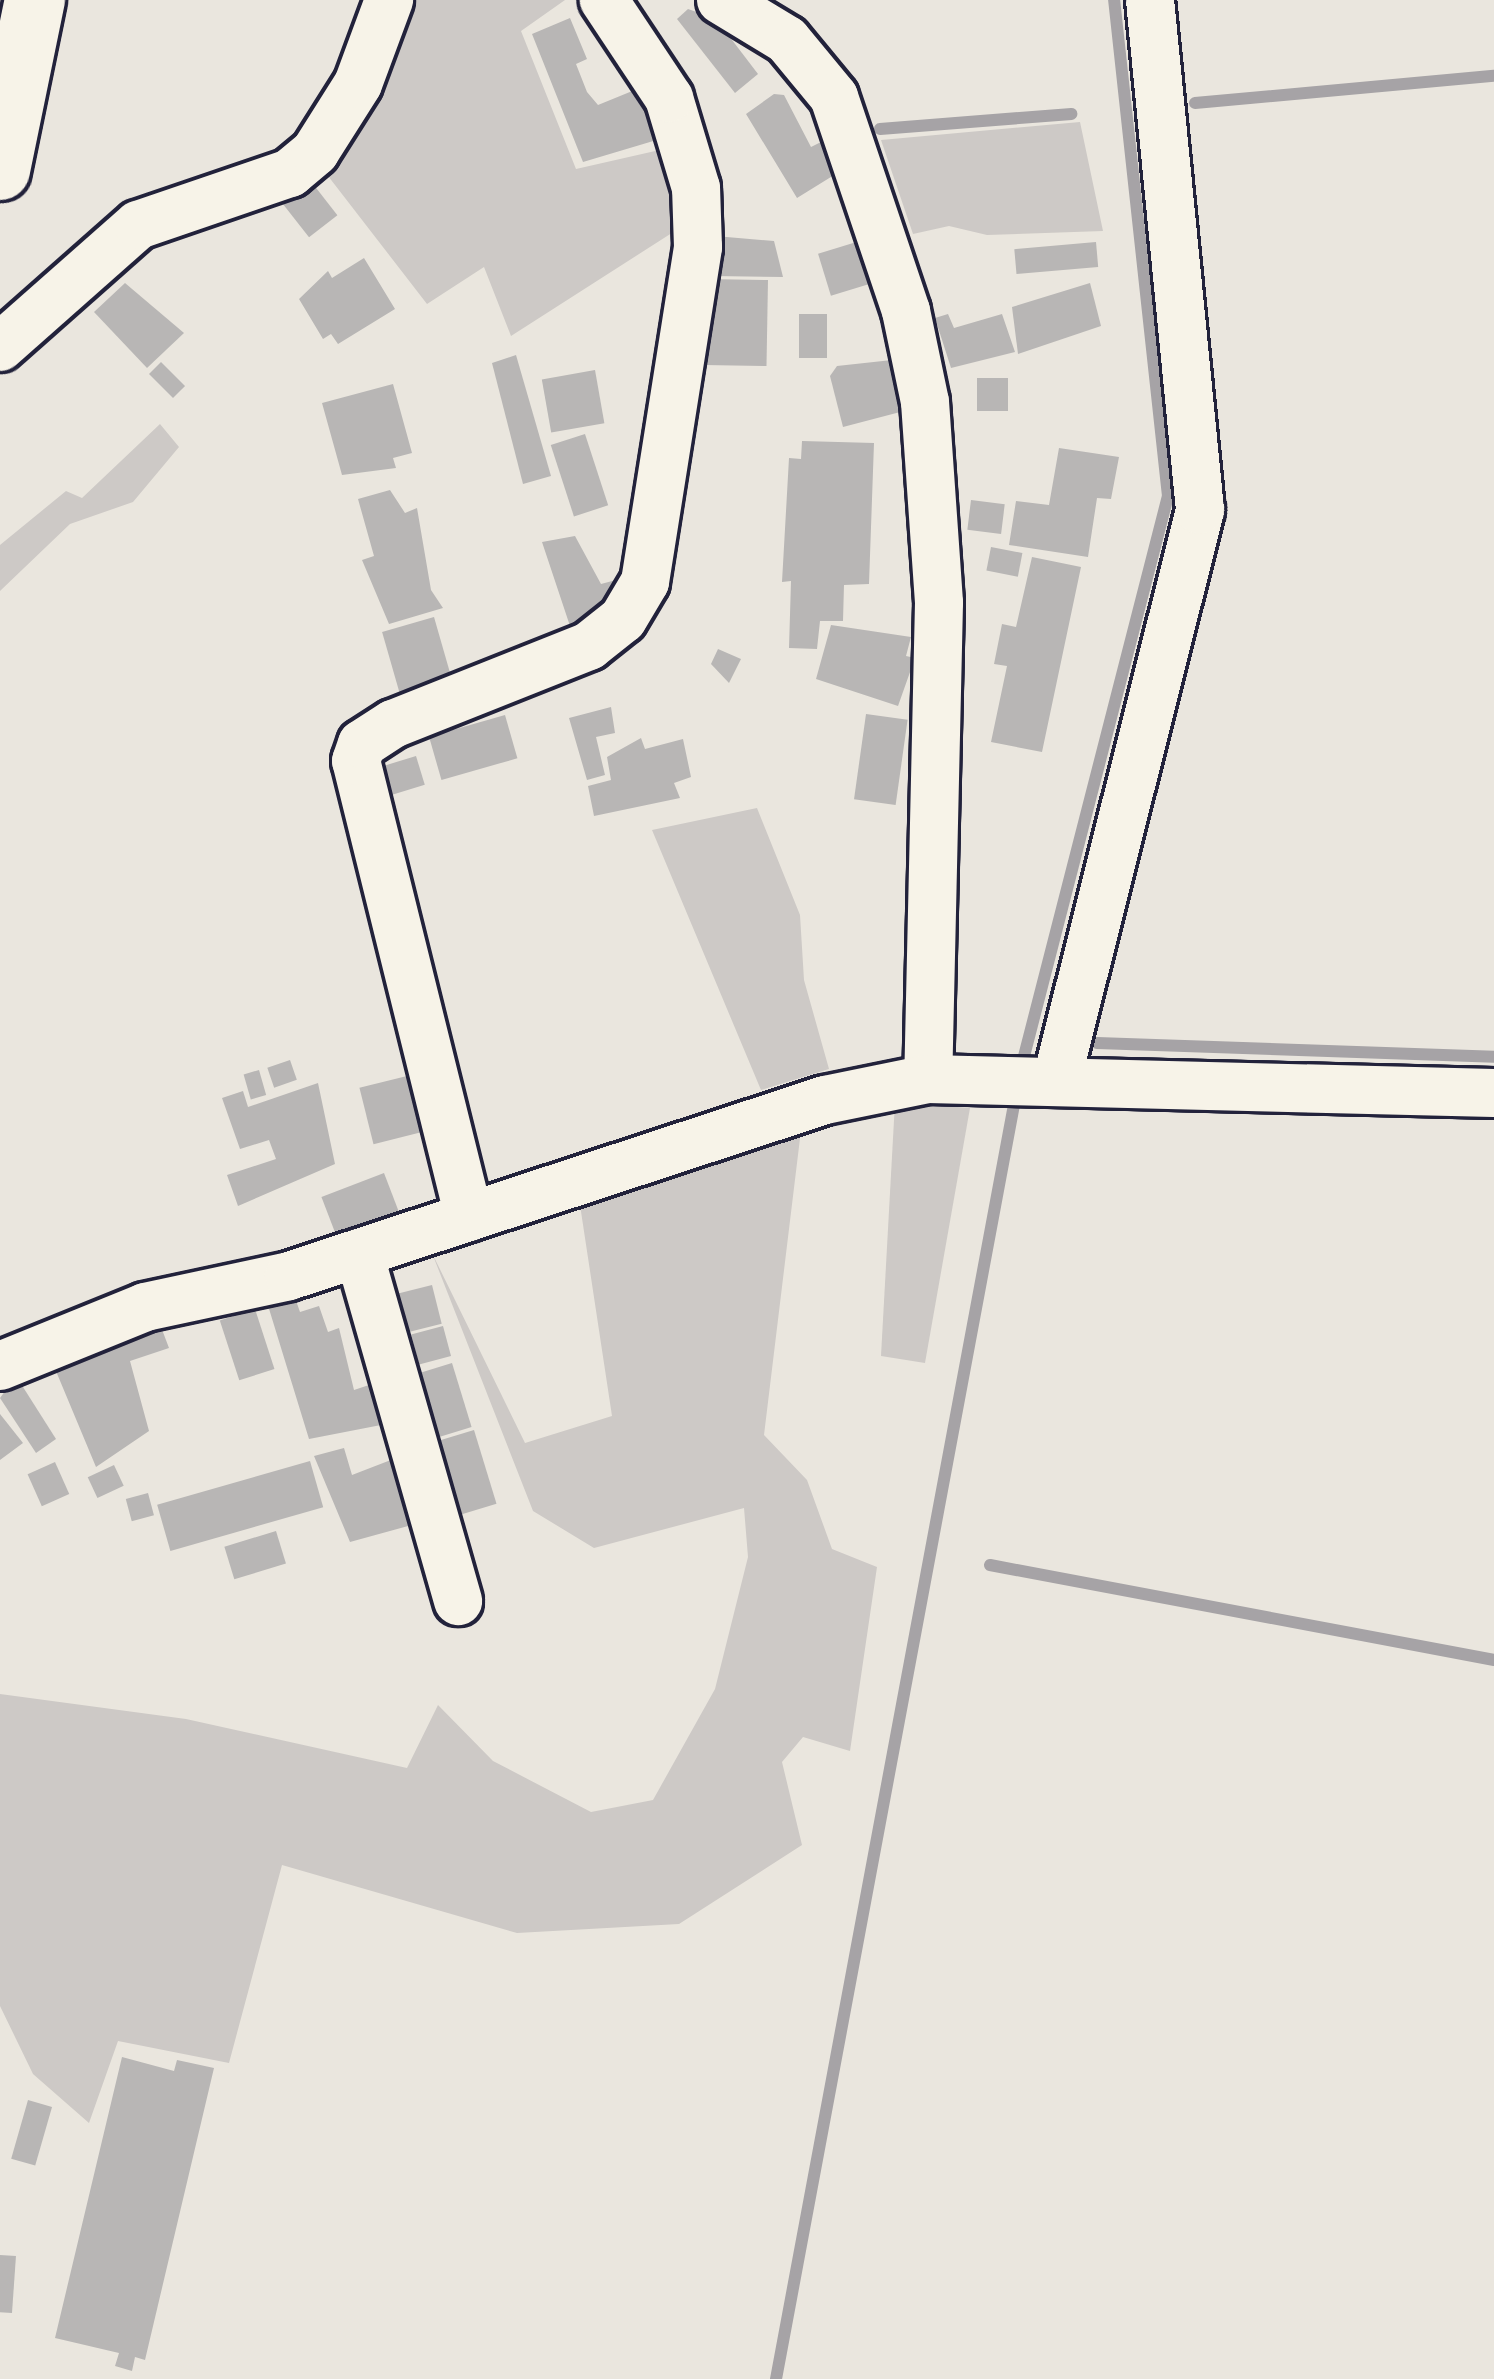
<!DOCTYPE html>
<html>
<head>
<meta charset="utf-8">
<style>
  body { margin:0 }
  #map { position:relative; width:1494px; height:2379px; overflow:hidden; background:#eae6de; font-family:Kalam,sans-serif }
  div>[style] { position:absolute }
  .green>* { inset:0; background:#cdc9c6 }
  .stream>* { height:12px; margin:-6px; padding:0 6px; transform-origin:6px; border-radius:6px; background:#a6a3a6 }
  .building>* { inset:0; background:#b8b6b5; transform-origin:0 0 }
  .roads { filter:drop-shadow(3px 0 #22223b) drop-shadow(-3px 0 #22223b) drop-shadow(0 3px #22223b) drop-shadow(0 -3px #22223b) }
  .minor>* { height:48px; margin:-24px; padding:0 24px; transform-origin:24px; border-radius:24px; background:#f7f3e8 }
  .major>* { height:60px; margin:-30px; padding:0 30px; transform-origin:30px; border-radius:30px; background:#f7f3e8 }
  span { translate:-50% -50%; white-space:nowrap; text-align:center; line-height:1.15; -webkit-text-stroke:10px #f7f3e8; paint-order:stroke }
</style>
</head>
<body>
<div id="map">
  <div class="green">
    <i style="clip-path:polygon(410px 0,565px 0,521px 31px,576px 169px,664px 149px,689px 222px,511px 336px,484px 267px,427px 304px,318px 163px)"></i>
    <i style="clip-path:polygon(1080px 122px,1103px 231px,987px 235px,949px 226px,913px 234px,881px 140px)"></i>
    <i style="clip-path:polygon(160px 424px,179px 447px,133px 502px,70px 524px,0 591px,0 545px,66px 491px,82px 498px)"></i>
    <i style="clip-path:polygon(757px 808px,800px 915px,804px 980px,829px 1069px,761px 1090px,652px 830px)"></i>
    <i style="clip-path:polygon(895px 1102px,970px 1108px,925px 1363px,881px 1356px)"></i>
    <i style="clip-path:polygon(802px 1122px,764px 1435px,807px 1480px,832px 1549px,877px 1567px,850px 1751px,803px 1737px,782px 1762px,802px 1845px,679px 1924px,517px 1933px,282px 1865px,229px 2063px,118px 2041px,89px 2123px,33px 2074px,0 2006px,0 1694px,186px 1719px,407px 1768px,438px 1705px,493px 1761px,591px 1812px,653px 1800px,715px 1689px,748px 1557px,744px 1508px,594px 1548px,533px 1511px,432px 1253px,525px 1443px,612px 1416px,580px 1205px)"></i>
  </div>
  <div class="stream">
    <i style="left:0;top:3px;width:3px;rotate:-72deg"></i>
    <i style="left:1195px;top:103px;width:300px;rotate:-5.2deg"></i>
    <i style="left:880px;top:129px;width:192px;rotate:-4.5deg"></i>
    <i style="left:1097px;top:1043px;width:397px;rotate:2deg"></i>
    <i style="left:1021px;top:1068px;width:591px;rotate:-75.59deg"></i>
    <i style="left:1168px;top:496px;width:499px;rotate:-96.2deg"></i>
    <i style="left:990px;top:1565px;width:513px;rotate:10.67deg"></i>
    <i style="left:776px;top:2379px;width:1307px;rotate:-79.42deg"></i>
  </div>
  <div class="building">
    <i style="clip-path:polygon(688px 9px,716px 19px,758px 74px,735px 93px,677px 19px)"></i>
    <i style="clip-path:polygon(570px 18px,587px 59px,576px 64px,587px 92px,598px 105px,647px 85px,660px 139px,583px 162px,532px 34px)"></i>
    <i style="clip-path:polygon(774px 94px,784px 95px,811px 147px,825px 140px,839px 172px,797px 198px,746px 114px)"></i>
    <i style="left:306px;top:175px;width:51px;height:36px;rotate:52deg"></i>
    <i style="clip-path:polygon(715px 236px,774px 241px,783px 277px,713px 276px)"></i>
    <i style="left:863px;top:240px;width:44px;height:47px;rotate:73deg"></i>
    <i style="left:1096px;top:242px;width:25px;height:82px;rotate:85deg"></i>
    <i style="clip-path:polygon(364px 258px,395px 309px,338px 344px,331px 334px,323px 339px,299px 299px,328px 271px,332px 278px)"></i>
    <i style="left:705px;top:279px;width:63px;height:86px;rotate:1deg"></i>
    <i style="clip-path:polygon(125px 283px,184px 333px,147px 368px,94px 312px)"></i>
    <i style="clip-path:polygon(1090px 283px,1101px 326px,1018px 354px,1012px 307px)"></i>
    <i style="left:799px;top:314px;width:28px;height:44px"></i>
    <i style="clip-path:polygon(948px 314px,954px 328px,1002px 314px,1015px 352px,951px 368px,935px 318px)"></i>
    <i style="clip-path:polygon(516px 355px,551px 476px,523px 484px,492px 363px)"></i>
    <i style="clip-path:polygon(892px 360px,904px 411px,843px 427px,830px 376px,837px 366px)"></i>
    <i style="left:161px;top:362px;width:34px;height:17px;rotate:45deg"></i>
    <i style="left:595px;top:370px;width:54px;height:54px;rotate:80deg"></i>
    <i style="left:977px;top:378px;width:31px;height:33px"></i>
    <i style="clip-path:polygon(393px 384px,412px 453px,393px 458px,396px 468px,342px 475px,322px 403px)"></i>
    <i style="left:585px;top:434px;width:75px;height:36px;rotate:72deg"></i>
    <i style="clip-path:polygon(802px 441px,874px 443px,869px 584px,844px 585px,843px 621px,820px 621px,817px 649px,789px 648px,791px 581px,782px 582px,789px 458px,801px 459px)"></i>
    <i style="clip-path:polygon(1059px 448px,1119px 457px,1111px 499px,1097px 498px,1088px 557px,1009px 545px,1016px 501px,1049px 505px)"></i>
    <i style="clip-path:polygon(390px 490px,405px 513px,417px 508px,431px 590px,443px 608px,389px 624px,362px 560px,374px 556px,358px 499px)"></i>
    <i style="left:971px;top:500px;width:34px;height:30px;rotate:7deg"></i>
    <i style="clip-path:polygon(575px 536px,601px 584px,616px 580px,621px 598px,571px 629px,542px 542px)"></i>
    <i style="left:991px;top:547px;width:32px;height:24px;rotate:11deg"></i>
    <i style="clip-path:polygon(1032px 557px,1081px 567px,1042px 752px,991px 742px,1007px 666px,994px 664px,1002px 624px,1016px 627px)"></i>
    <i style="left:434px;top:617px;width:63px;height:54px;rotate:74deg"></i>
    <i style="clip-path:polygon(831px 625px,911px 637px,906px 656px,915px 658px,898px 706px,816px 679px)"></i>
    <i style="clip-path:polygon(718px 649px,741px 659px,729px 683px,711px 664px)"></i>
    <i style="clip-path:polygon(611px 707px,615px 733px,596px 737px,605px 775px,587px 780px,569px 718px)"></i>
    <i style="left:866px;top:714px;width:42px;height:86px;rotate:8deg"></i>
    <i style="left:505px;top:715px;width:45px;height:79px;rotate:74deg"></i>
    <i style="clip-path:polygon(641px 738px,645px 749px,683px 739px,691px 777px,674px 783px,680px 798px,594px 816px,588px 786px,611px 780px,607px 757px)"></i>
    <i style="left:416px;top:756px;width:30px;height:34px;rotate:73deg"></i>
    <i style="left:290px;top:1060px;width:21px;height:24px;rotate:71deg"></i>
    <i style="left:259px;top:1070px;width:26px;height:16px;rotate:74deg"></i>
    <i style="left:407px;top:1076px;width:58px;height:49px;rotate:76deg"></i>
    <i style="clip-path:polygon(318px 1083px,335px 1164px,238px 1206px,227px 1175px,276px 1159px,269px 1140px,240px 1149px,222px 1098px,243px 1091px,248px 1107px)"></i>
    <i style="left:384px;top:1173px;width:43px;height:67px;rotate:69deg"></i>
    <i style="left:432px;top:1285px;width:40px;height:39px;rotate:76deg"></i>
    <i style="clip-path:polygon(293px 1292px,300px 1312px,319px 1306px,328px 1332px,339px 1328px,354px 1390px,369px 1385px,381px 1425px,309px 1439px,266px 1299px)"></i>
    <i style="left:255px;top:1309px;width:63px;height:37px;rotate:72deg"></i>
    <i style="clip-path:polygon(158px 1319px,169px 1348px,130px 1361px,149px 1431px,96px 1467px,53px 1364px)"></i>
    <i style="left:443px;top:1326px;width:31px;height:33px;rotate:75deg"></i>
    <i style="left:452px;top:1363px;width:67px;height:39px;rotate:73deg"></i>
    <i style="clip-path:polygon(16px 1376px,56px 1439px,36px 1453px,0 1398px)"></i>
    <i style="clip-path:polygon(0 1414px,23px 1443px,0 1460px)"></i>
    <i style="left:474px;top:1430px;width:77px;height:50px;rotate:73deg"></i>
    <i style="clip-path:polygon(344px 1448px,352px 1475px,396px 1458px,419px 1523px,350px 1542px,314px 1456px)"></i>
    <i style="left:310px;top:1461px;width:48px;height:159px;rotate:74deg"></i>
    <i style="left:55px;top:1462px;width:35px;height:30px;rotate:66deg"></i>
    <i style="left:114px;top:1465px;width:23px;height:29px;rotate:65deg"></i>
    <i style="left:148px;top:1493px;width:23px;height:23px;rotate:75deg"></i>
    <i style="left:276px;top:1531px;width:34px;height:54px;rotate:73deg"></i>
    <i style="clip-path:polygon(122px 2057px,174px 2071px,177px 2060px,214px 2068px,145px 2360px,135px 2357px,132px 2371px,115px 2366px,119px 2353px,55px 2338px)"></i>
    <i style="left:28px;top:2100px;width:25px;height:61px;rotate:16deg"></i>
    <i style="left:0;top:2255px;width:16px;height:57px;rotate:4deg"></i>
  </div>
  <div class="roads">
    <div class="minor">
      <i style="left:721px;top:0;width:77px;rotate:31.2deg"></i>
      <i style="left:787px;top:40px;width:74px;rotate:50.5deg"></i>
      <i style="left:834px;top:97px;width:226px;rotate:71.4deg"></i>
      <i style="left:906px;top:311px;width:93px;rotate:78.2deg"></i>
      <i style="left:925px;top:402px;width:201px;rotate:86deg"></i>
      <i style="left:939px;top:603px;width:476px;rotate:91.3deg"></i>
      <i style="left:0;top:347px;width:184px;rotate:-41.5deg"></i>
      <i style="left:138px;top:225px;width:161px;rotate:-18.9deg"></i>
      <i style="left:290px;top:173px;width:33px;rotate:-40deg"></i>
      <i style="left:315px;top:152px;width:80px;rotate:-57.7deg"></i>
      <i style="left:358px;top:84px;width:90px;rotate:-69.7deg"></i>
      <i style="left:1057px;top:1079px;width:587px;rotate:-75.89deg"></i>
      <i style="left:1200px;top:510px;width:512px;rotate:-95.6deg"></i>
      <i style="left:469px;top:1217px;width:470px;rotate:-103.9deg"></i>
      <i style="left:356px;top:761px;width:18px;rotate:-71deg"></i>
      <i style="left:362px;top:744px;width:37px;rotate:-33deg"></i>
      <i style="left:393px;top:724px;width:211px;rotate:-21.7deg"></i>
      <i style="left:589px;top:646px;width:43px;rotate:-38.5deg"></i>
      <i style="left:623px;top:619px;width:43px;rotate:-59.3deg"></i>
      <i style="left:645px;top:582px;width:339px;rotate:-81deg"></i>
      <i style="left:698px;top:247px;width:59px;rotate:-91.9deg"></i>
      <i style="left:696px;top:188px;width:94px;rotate:-106.7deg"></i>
      <i style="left:669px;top:98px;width:118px;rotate:-123.6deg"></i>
      <i style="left:359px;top:1253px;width:362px;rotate:74.1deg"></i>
      <i style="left:0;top:1366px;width:157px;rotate:-22.1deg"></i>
      <i style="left:145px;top:1307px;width:147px;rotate:-12.1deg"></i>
      <i style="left:289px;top:1276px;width:564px;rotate:-18.18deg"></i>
      <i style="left:825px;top:1100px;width:105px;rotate:-11.5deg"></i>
      <i style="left:928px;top:1079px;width:566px;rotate:1.42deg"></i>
    </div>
    <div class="major">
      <i style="left:0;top:170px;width:174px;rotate:-78.4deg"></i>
    </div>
  </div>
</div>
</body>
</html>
